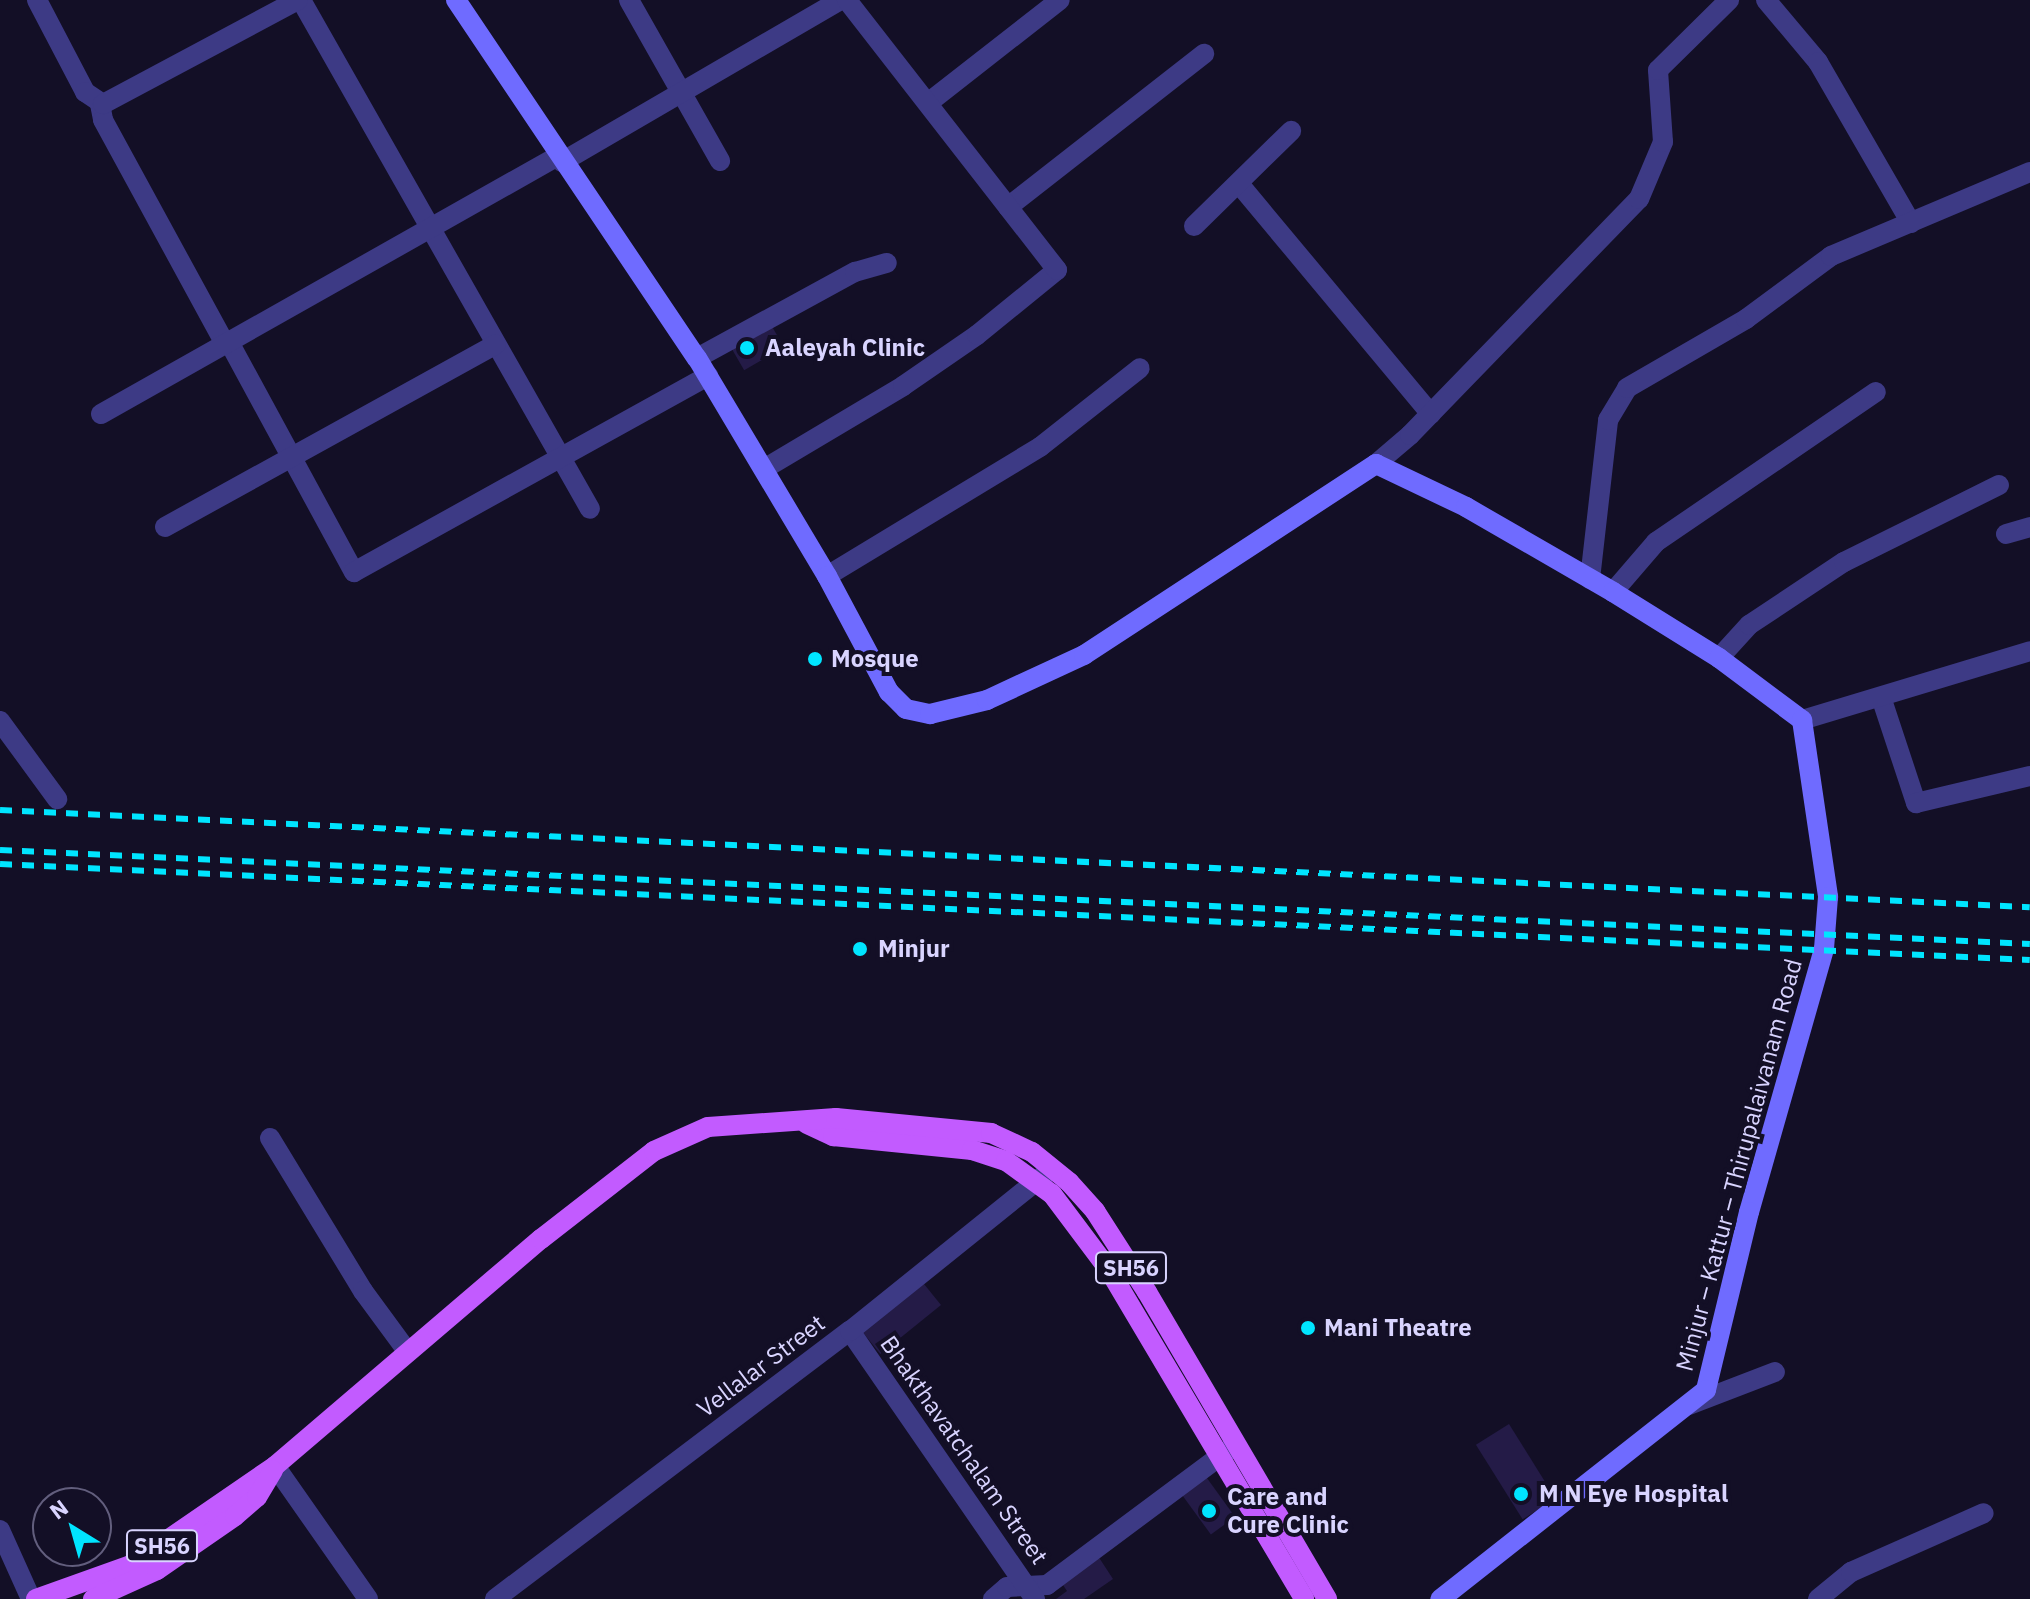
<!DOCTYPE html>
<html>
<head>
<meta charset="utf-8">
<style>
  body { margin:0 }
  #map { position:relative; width:2030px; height:1599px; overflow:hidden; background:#130f26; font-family:"IBM Plex Sans",sans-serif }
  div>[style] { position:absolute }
  .building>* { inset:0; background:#241b47; transform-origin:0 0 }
  .minor>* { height:20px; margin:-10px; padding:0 10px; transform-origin:10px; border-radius:10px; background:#3d3a85 }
  .tertiary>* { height:20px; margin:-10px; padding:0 10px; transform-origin:10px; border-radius:10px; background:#3d3a85 }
  .secondary>* { height:20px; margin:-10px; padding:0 10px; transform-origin:10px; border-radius:10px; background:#6f6bff }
  .primary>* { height:20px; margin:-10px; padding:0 10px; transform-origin:10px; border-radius:10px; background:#c25bff }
  .rail>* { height:6px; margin-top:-3px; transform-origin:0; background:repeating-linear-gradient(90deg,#00e5ff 0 12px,transparent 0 22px) }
  .dots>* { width:22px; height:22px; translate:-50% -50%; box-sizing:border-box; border:4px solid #130f26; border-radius:50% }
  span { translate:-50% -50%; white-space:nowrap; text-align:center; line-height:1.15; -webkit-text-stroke:8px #130f26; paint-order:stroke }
  .shield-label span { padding:2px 6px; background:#130f26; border:2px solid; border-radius:6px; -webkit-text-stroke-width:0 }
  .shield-label { font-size:22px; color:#d9d4ff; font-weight:700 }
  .poi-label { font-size:24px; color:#d9d4ff; font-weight:700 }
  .left { translate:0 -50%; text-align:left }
  .street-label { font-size:24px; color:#d9d4ff }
  .north { position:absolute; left:32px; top:1487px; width:80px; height:80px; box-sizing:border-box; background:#130f26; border:2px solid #625e7d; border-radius:50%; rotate:323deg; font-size:22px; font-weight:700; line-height:32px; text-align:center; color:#d9d4ff }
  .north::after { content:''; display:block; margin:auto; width:28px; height:36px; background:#00e5ff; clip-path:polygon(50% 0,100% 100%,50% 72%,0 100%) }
</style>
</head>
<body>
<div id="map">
  <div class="building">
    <i style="left:770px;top:323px;width:28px;height:46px;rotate:60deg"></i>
    <i style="left:924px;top:1284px;width:27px;height:78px;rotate:51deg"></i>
    <i style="left:1509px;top:1424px;width:88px;height:39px;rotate:58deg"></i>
    <i style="left:1204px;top:1474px;width:53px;height:30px;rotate:54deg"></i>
    <i style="clip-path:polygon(1098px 1556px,1113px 1579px,1084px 1599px,1056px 1599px,1067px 1591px,1061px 1582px)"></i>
  </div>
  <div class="minor">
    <i style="left:301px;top:0;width:585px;rotate:60.41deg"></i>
    <i style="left:629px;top:0;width:185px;rotate:60.5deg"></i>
    <i style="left:1766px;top:0;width:81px;rotate:50deg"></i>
    <i style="left:1818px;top:62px;width:186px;rotate:60deg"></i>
    <i style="left:928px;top:103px;width:167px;rotate:-38deg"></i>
    <i style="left:100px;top:104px;width:16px;rotate:79deg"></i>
    <i style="left:103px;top:120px;width:255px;rotate:61.4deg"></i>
    <i style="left:562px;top:162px;width:322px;rotate:-30.2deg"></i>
    <i style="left:1240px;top:185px;width:298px;rotate:50.2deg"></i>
    <i style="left:1008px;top:207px;width:249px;rotate:-38deg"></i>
    <i style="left:1194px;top:226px;width:136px;rotate:-44.4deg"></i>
    <i style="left:229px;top:342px;width:262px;rotate:61.5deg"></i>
    <i style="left:354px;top:572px;width:405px;rotate:-29deg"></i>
    <i style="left:697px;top:358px;width:180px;rotate:-28.6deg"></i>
    <i style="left:855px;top:272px;width:33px;rotate:-16deg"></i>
    <i style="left:101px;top:414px;width:525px;rotate:-29.45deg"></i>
    <i style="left:1376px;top:464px;width:45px;rotate:-40.5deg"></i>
    <i style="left:1410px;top:435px;width:329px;rotate:-45.9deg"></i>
    <i style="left:1639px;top:199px;width:62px;rotate:-67.2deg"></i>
    <i style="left:1663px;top:142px;width:72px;rotate:-94deg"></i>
    <i style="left:1658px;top:70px;width:100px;rotate:-44.6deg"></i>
    <i style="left:764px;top:469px;width:162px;rotate:-30.8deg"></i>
    <i style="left:903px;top:386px;width:90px;rotate:-34.6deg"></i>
    <i style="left:977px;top:335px;width:103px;rotate:-39.1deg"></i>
    <i style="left:1057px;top:270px;width:342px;rotate:-127.9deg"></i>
    <i style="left:165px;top:527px;width:378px;rotate:-28.9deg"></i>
    <i style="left:2006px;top:534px;width:25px;rotate:-16deg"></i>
    <i style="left:827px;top:576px;width:249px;rotate:-31.2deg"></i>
    <i style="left:1040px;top:447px;width:127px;rotate:-38.3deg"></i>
    <i style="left:1590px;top:579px;width:160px;rotate:-83.5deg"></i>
    <i style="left:1608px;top:420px;width:37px;rotate:-59deg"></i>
    <i style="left:1627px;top:388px;width:138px;rotate:-30.1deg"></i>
    <i style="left:1746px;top:319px;width:106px;rotate:-36.5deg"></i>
    <i style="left:1831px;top:256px;width:216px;rotate:-22.9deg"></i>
    <i style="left:1613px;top:592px;width:66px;rotate:-49.3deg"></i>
    <i style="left:1656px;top:542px;width:266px;rotate:-34.3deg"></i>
    <i style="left:1719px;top:658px;width:45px;rotate:-47.7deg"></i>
    <i style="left:1749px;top:625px;width:114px;rotate:-33.6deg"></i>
    <i style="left:1844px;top:562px;width:173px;rotate:-26.4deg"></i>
    <i style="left:1881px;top:697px;width:112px;rotate:71.7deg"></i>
    <i style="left:1916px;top:803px;width:117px;rotate:-13.3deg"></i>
    <i style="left:1802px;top:720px;width:238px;rotate:-16.8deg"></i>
    <i style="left:0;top:721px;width:97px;rotate:53.8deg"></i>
    <i style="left:270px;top:1138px;width:179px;rotate:58.7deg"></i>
    <i style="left:363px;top:1291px;width:74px;rotate:53.7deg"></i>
    <i style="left:1689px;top:1405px;width:92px;rotate:-21deg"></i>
    <i style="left:0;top:1530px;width:76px;rotate:65.8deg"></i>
    <i style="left:993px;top:1599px;width:18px;rotate:-41deg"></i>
    <i style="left:1007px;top:1587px;width:40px;rotate:-2.9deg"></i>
    <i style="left:1047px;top:1585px;width:234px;rotate:-36.7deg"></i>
    <i style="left:1818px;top:1599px;width:43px;rotate:-39.3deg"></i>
    <i style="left:1851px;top:1572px;width:145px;rotate:-23.9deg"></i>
  </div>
  <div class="tertiary">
    <i style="left:37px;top:0;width:104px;rotate:62.4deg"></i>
    <i style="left:85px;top:92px;width:22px;rotate:34deg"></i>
    <i style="left:103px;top:104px;width:221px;rotate:-28.1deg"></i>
    <i style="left:850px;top:1331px;width:326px;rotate:55.4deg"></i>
    <i style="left:275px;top:1466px;width:162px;rotate:55deg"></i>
    <i style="left:495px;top:1599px;width:445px;rotate:-37.1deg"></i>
    <i style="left:850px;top:1331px;width:254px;rotate:-38.8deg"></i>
  </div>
  <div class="secondary">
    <i style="left:456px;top:0;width:432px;rotate:56.1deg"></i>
    <i style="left:697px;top:358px;width:254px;rotate:59.2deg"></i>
    <i style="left:827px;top:576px;width:132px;rotate:61.9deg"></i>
    <i style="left:889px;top:692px;width:24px;rotate:45deg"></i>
    <i style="left:906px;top:709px;width:25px;rotate:12deg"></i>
    <i style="left:930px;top:714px;width:59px;rotate:-13.8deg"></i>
    <i style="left:987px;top:700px;width:107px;rotate:-24.9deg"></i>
    <i style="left:1084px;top:655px;width:349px;rotate:-33.2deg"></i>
    <i style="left:1376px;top:464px;width:100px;rotate:25.5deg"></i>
    <i style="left:1466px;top:507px;width:170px;rotate:30deg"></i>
    <i style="left:1613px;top:592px;width:125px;rotate:31.9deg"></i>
    <i style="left:1719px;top:658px;width:104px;rotate:36.8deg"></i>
    <i style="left:1802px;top:720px;width:179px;rotate:81.6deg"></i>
    <i style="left:1828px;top:897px;width:52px;rotate:94.4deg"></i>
    <i style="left:1824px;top:949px;width:273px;rotate:105.9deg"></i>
    <i style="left:1749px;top:1212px;width:183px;rotate:103.6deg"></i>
    <i style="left:1706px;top:1390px;width:338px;rotate:141.8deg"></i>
  </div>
  <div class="primary">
    <i style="left:807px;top:1124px;width:29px;rotate:25deg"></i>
    <i style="left:833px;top:1136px;width:140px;rotate:5.8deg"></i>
    <i style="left:972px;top:1150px;width:36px;rotate:18deg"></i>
    <i style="left:1006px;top:1161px;width:57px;rotate:35.7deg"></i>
    <i style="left:1052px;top:1194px;width:95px;rotate:53.1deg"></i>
    <i style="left:1109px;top:1270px;width:382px;rotate:59.3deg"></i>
    <i style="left:36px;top:1599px;width:101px;rotate:-19.7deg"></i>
    <i style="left:131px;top:1565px;width:175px;rotate:-34.5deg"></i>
    <i style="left:275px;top:1466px;width:350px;rotate:-40.5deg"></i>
    <i style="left:541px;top:1239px;width:143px;rotate:-37.9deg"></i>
    <i style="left:654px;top:1151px;width:59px;rotate:-24deg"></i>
    <i style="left:708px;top:1127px;width:128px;rotate:-4deg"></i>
    <i style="left:836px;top:1118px;width:156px;rotate:5.5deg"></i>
    <i style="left:991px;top:1133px;width:45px;rotate:24.9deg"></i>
    <i style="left:1032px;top:1152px;width:48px;rotate:39deg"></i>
    <i style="left:1069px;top:1182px;width:39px;rotate:48deg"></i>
    <i style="left:1095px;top:1211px;width:96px;rotate:57.3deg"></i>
    <i style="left:1147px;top:1292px;width:356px;rotate:59.6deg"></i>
    <i style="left:93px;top:1599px;width:70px;rotate:-24.4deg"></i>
    <i style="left:157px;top:1570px;width:95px;rotate:-34.7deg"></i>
    <i style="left:235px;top:1516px;width:29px;rotate:-41deg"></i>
    <i style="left:257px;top:1497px;width:31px;rotate:-59deg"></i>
  </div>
  <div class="rail">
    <i style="left:0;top:810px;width:2032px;rotate:2.74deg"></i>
    <i style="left:0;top:850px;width:2032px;rotate:2.65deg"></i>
    <i style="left:0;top:864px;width:2032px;rotate:2.71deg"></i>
  </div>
  <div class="dots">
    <i style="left:747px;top:348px;background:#00e5ff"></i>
    <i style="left:815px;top:659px;background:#00e5ff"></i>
    <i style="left:860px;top:949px;background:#00e5ff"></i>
    <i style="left:1308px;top:1328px;background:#00e5ff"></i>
    <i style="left:1521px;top:1494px;background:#00e5ff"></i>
    <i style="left:1209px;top:1511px;background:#00e5ff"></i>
  </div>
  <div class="shield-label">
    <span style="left:1131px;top:1268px">SH56</span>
    <span style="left:162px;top:1546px">SH56</span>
  </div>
  <div class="poi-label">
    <span class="left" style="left:765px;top:348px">Aaleyah Clinic</span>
    <span class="left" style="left:831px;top:659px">Mosque</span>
    <span class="left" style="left:878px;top:949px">Minjur</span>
    <span class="left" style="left:1324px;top:1328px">Mani Theatre</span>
    <span class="left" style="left:1539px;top:1494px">M N Eye Hospital</span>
    <span class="left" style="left:1227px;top:1511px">Care and<br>Cure Clinic</span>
  </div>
  <div class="street-label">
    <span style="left:1739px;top:1165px;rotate:-75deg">Minjur – Kattur – Thirupalaivanam Road</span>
    <span style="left:761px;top:1366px;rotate:-37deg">Vellalar Street</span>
    <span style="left:964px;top:1450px;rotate:55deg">Bhakthavatchalam Street</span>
  </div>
  <div class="north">N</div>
</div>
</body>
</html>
